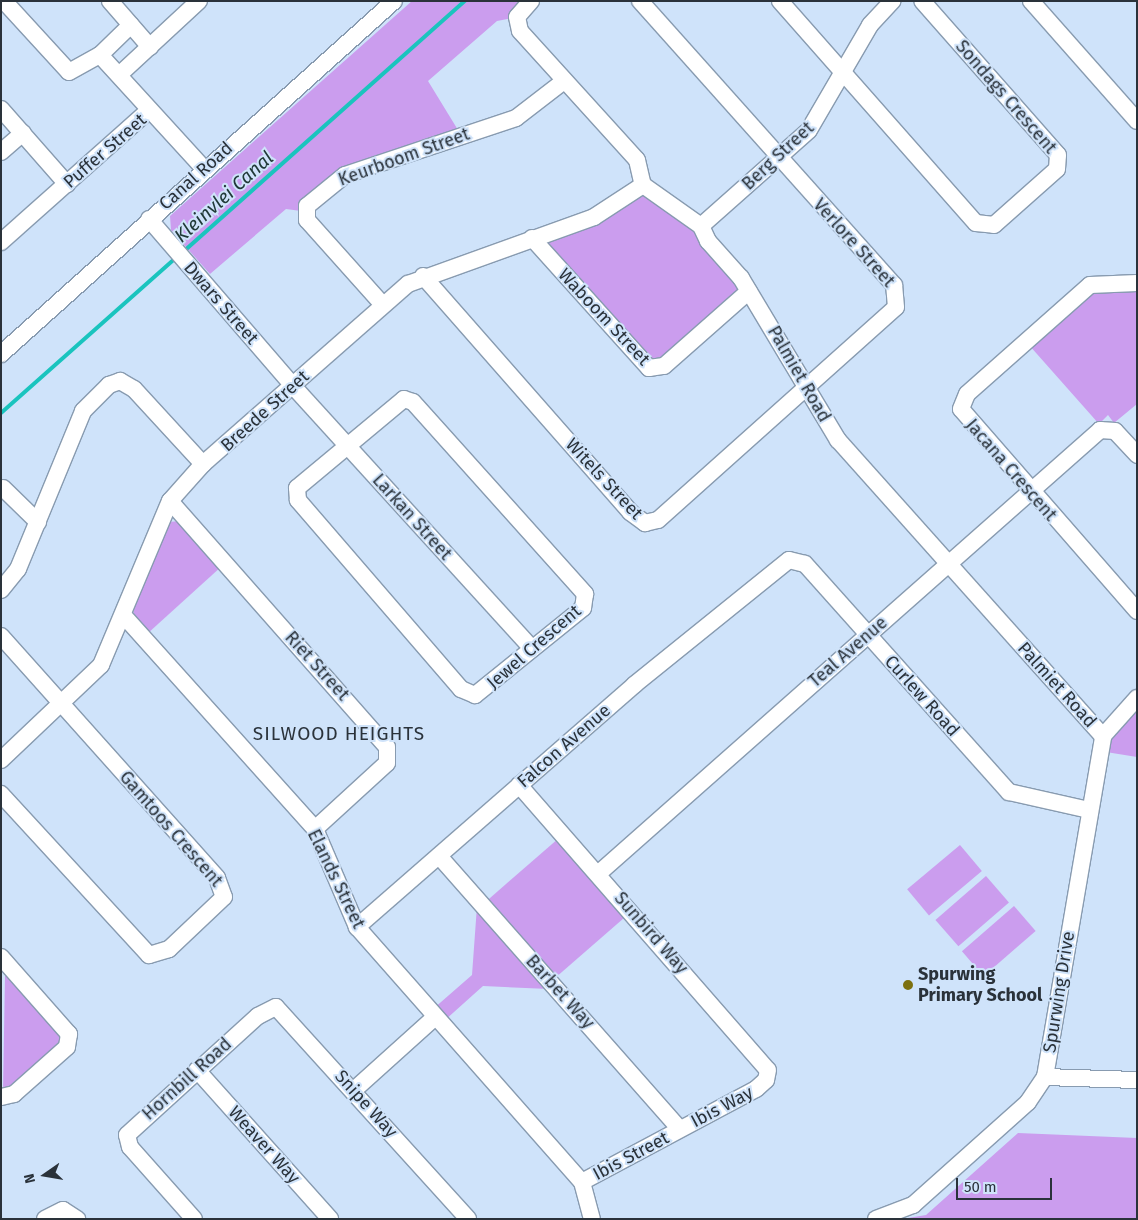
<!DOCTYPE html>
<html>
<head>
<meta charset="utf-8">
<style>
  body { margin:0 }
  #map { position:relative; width:1138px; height:1220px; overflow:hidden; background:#cfe3fa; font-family:"Fira Sans",sans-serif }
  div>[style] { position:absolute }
  .green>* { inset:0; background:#cb9dee; transform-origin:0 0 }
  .stream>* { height:4px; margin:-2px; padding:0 2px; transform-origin:2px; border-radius:2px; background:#1ac4be }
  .roads { filter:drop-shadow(1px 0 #889bb0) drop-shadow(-1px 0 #889bb0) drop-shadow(0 1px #889bb0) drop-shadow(0 -1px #889bb0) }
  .minor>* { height:16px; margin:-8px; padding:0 8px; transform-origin:8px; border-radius:8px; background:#fff }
  .dots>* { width:14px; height:14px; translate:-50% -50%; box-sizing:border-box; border:2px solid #cfe3fa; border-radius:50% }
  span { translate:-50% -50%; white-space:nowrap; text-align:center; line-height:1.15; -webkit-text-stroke:4px #cfe3fa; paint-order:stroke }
  .street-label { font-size:18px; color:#2a323a }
  .poi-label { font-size:18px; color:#2a323a; font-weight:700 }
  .left { translate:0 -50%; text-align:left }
  .water-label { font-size:19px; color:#213938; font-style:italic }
  .neighbourhood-label { font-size:19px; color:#2a323a; letter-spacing:1px }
  .frame { position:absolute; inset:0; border:2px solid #2a323a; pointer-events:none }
  .north { position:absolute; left:20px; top:1150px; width:50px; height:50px; -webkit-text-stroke:4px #cfe3fa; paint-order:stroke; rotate:257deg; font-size:14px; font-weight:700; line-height:20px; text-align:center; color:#2a323a }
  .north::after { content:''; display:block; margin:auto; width:18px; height:22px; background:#2a323a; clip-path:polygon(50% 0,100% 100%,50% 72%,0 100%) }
  .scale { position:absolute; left:956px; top:1178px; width:96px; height:22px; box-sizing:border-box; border:2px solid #2a323a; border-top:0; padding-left:6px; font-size:15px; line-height:18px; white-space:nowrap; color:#2a323a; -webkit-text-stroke:4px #cfe3fa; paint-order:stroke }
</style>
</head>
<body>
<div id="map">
  <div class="green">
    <i style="clip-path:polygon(412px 1px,524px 1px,512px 18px,497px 21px,428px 81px,458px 130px,339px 172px,301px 211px,286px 209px,210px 274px,171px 230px,170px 216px)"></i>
    <i style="clip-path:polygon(642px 195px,694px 228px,737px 282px,739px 290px,656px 364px,548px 247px,550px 239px)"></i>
    <i style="clip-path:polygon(1137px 287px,1137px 404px,1114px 423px,1108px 415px,1099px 424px,1029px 345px,1090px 291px)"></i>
    <i style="clip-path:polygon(180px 521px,222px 566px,147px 634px,133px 616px,134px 607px,169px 522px)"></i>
    <i style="clip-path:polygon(1137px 706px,1137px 757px,1106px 752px,1109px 741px)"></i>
    <i style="left:559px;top:838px;width:103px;height:94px;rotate:49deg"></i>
    <i style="left:960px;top:845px;width:34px;height:69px;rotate:50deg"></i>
    <i style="left:986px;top:876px;width:35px;height:67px;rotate:49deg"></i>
    <i style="clip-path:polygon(477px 906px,549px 989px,483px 986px,444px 1021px,433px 1009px,472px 975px)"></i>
    <i style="left:1014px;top:906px;width:33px;height:69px;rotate:49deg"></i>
    <i style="clip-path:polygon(5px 975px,59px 1032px,60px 1042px,3px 1092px)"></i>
    <i style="clip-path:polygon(1018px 1133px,1137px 1138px,1137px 1219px,902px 1219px,926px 1215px)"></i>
  </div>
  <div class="stream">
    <i style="left:183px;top:252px;width:378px;rotate:-41.7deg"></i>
    <i style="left:1px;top:413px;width:235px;rotate:-41.6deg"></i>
  </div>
  <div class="roads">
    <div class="minor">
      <i style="left:4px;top:1px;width:96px;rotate:47.5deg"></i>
      <i style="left:69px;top:72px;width:35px;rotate:-29deg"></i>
      <i style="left:100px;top:55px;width:154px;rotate:47.6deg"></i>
      <i style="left:110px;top:1px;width:61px;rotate:49deg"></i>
      <i style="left:531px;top:1px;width:21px;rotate:131deg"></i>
      <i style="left:517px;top:17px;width:14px;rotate:78deg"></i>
      <i style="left:520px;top:31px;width:174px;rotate:47.8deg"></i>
      <i style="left:637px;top:160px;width:26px;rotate:77deg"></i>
      <i style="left:643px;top:185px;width:71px;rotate:35.3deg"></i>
      <i style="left:701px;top:226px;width:17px;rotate:65deg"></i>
      <i style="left:708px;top:241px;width:50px;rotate:48.3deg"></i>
      <i style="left:741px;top:278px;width:189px;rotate:59.1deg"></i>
      <i style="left:838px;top:440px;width:397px;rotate:48.2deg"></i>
      <i style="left:780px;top:1px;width:296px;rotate:48.6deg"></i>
      <i style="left:976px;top:223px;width:18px;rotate:6deg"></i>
      <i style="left:994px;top:225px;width:84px;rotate:-41.6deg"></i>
      <i style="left:1057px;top:169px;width:14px;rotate:-86deg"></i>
      <i style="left:1058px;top:155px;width:205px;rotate:-131.4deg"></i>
      <i style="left:1031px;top:1px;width:160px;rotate:48.5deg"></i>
      <i style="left:100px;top:55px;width:43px;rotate:-44.1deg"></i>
      <i style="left:119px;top:75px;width:109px;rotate:-42.8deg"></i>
      <i style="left:1px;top:109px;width:100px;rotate:48.7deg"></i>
      <i style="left:1px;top:152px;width:29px;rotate:-41deg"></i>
      <i style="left:149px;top:219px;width:221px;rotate:49.2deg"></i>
      <i style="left:293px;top:386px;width:355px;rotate:47.7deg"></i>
      <i style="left:701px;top:226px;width:144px;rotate:-41.6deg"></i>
      <i style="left:809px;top:130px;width:121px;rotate:-59.8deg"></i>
      <i style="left:870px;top:25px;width:33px;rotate:-47deg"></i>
      <i style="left:532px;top:238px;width:175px;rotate:48deg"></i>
      <i style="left:649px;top:368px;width:15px;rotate:-8deg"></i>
      <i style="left:664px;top:366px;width:113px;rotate:-41.4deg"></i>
      <i style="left:1px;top:242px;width:198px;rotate:-41.7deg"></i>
      <i style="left:423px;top:276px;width:314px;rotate:48.7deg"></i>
      <i style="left:630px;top:512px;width:19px;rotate:36deg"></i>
      <i style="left:645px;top:523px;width:13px;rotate:-13deg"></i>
      <i style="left:658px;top:520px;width:319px;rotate:-41.8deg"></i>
      <i style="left:896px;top:307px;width:22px;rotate:-95deg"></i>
      <i style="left:894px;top:285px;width:381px;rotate:-131.8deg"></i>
      <i style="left:1137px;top:283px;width:47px;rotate:177.6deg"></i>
      <i style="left:1090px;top:285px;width:164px;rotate:138.5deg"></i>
      <i style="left:967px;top:394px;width:16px;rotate:112deg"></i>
      <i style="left:961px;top:409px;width:268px;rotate:48.9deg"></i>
      <i style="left:383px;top:305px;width:114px;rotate:-131.8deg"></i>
      <i style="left:307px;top:220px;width:14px;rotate:-90deg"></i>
      <i style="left:307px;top:206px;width:49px;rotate:-39.2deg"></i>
      <i style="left:345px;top:175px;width:180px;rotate:-18.4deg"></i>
      <i style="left:516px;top:118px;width:61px;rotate:-37.6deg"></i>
      <i style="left:1px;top:354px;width:528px;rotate:-41.93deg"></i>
      <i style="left:404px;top:399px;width:9px;rotate:18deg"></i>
      <i style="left:413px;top:402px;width:258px;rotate:48.1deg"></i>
      <i style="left:585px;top:594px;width:14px;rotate:98deg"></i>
      <i style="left:583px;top:608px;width:139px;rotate:141.1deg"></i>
      <i style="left:475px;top:695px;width:15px;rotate:-157deg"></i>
      <i style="left:461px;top:689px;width:250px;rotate:-130.8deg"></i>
      <i style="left:298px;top:500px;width:12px;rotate:-95deg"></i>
      <i style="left:297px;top:488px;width:139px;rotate:-39.8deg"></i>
      <i style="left:3px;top:488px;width:49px;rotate:44.2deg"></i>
      <i style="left:170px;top:501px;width:328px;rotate:48.6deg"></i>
      <i style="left:387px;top:747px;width:16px;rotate:90deg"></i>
      <i style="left:387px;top:763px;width:98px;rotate:137.5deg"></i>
      <i style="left:1px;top:590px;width:27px;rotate:-51deg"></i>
      <i style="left:18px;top:569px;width:171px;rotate:-67.6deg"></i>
      <i style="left:83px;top:411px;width:37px;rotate:-45deg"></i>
      <i style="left:109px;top:385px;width:12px;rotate:-20deg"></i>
      <i style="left:120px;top:381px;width:16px;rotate:30deg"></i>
      <i style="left:134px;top:389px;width:102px;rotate:47.4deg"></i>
      <i style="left:124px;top:616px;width:286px;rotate:48.1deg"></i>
      <i style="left:315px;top:829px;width:107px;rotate:66.8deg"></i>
      <i style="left:357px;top:927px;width:340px;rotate:48.6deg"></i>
      <i style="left:582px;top:1182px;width:38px;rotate:75deg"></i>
      <i style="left:1px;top:636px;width:324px;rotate:48.2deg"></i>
      <i style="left:217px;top:878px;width:20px;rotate:70deg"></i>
      <i style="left:224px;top:897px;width:76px;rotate:136.6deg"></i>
      <i style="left:169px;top:949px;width:21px;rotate:163deg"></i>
      <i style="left:149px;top:955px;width:219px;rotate:-132.6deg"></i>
      <i style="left:1px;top:760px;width:138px;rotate:-43.5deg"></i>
      <i style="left:101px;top:665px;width:178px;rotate:-67.2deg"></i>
      <i style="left:170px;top:501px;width:50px;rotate:-48.3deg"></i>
      <i style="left:203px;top:464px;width:273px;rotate:-41.3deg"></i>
      <i style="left:408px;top:284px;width:198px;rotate:-19.8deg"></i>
      <i style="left:594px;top:217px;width:59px;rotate:-33.1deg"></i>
      <i style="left:519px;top:785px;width:378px;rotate:48.9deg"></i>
      <i style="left:768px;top:1070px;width:10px;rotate:101deg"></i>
      <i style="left:766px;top:1080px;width:13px;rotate:138deg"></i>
      <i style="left:756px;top:1089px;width:197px;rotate:151.9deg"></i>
      <i style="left:439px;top:856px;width:364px;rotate:48.6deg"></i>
      <i style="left:599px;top:873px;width:669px;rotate:-41.48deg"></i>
      <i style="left:1100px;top:430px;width:15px;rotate:4deg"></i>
      <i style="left:1115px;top:431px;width:33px;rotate:47deg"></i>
      <i style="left:357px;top:927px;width:368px;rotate:-41.1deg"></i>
      <i style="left:634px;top:685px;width:199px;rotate:-38.9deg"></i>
      <i style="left:789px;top:560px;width:16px;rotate:14deg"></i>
      <i style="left:805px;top:564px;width:306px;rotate:48.2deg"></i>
      <i style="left:1009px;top:792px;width:82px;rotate:12.7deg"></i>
      <i style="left:1px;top:957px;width:103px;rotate:48.6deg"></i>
      <i style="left:69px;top:1034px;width:13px;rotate:99deg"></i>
      <i style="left:67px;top:1047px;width:71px;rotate:138.4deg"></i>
      <i style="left:14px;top:1094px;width:13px;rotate:167deg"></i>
      <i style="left:197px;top:1070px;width:200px;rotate:48.2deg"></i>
      <i style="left:1045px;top:1077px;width:92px;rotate:1.9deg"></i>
      <i style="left:354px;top:1090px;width:108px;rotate:-42deg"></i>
      <i style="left:45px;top:1219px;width:20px;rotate:-27deg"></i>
      <i style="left:63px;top:1210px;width:17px;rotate:33deg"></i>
      <i style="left:194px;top:1219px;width:96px;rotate:-131.6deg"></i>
      <i style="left:130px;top:1147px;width:12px;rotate:-104deg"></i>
      <i style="left:127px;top:1135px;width:177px;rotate:-42.3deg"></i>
      <i style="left:258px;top:1016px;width:20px;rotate:-27deg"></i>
      <i style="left:276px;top:1007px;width:286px;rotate:47.8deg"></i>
      <i style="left:876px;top:1219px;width:40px;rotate:-21deg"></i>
      <i style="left:913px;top:1205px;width:154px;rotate:-41.8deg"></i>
      <i style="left:1028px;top:1102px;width:30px;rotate:-56deg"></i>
      <i style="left:1045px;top:1077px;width:346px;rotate:-80.3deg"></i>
      <i style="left:1103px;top:736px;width:51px;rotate:-48.2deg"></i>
    </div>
  </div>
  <div class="dots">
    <i style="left:908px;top:985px;background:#7c700f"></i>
  </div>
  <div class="street-label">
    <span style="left:1006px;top:97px;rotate:49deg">Sondags Crescent</span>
    <span style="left:105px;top:151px;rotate:-41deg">Puffer Street</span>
    <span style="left:778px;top:156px;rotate:-43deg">Berg Street</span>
    <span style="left:404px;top:157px;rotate:-20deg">Keurboom Street</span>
    <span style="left:196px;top:176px;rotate:-42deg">Canal Road</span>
    <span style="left:854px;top:243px;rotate:48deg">Verlore Street</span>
    <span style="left:221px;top:303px;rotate:49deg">Dwars Street</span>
    <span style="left:604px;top:317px;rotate:47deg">Waboom Street</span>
    <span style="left:799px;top:374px;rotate:60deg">Palmiet Road</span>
    <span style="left:265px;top:411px;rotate:-42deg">Breede Street</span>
    <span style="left:1011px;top:470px;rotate:49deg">Jacana Crescent</span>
    <span style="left:604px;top:479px;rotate:47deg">Witels Street</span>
    <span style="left:412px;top:517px;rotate:48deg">Larkan Street</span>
    <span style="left:534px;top:647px;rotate:-41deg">Jewel Crescent</span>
    <span style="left:848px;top:652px;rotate:-41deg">Teal Avenue</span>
    <span style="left:317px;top:666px;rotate:48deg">Riet Street</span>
    <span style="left:1057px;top:685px;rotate:48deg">Palmiet Road</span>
    <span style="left:922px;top:696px;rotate:48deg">Curlew Road</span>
    <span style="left:564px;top:746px;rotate:-41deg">Falcon Avenue</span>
    <span style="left:171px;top:829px;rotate:49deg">Gamtoos Crescent</span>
    <span style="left:336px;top:879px;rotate:64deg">Elands Street</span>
    <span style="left:651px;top:933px;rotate:49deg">Sunbird Way</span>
    <span style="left:560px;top:992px;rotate:48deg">Barbet Way</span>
    <span style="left:1059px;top:992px;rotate:-81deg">Spurwing Drive</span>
    <span style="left:187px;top:1079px;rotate:-42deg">Hornbill Road</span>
    <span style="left:366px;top:1104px;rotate:48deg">Snipe Way</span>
    <span style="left:722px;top:1107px;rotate:-28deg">Ibis Way</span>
    <span style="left:264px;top:1145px;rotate:48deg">Weaver Way</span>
    <span style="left:631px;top:1156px;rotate:-28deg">Ibis Street</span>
  </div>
  <div class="poi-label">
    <span class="left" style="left:918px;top:985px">Spurwing<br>Primary School</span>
  </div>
  <div class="water-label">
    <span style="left:224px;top:197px;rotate:-42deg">Kleinvlei Canal</span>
  </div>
  <div class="neighbourhood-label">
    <span style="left:339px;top:734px">SILWOOD HEIGHTS</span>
  </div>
  <div class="frame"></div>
  <div class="north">N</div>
  <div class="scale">50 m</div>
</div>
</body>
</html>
